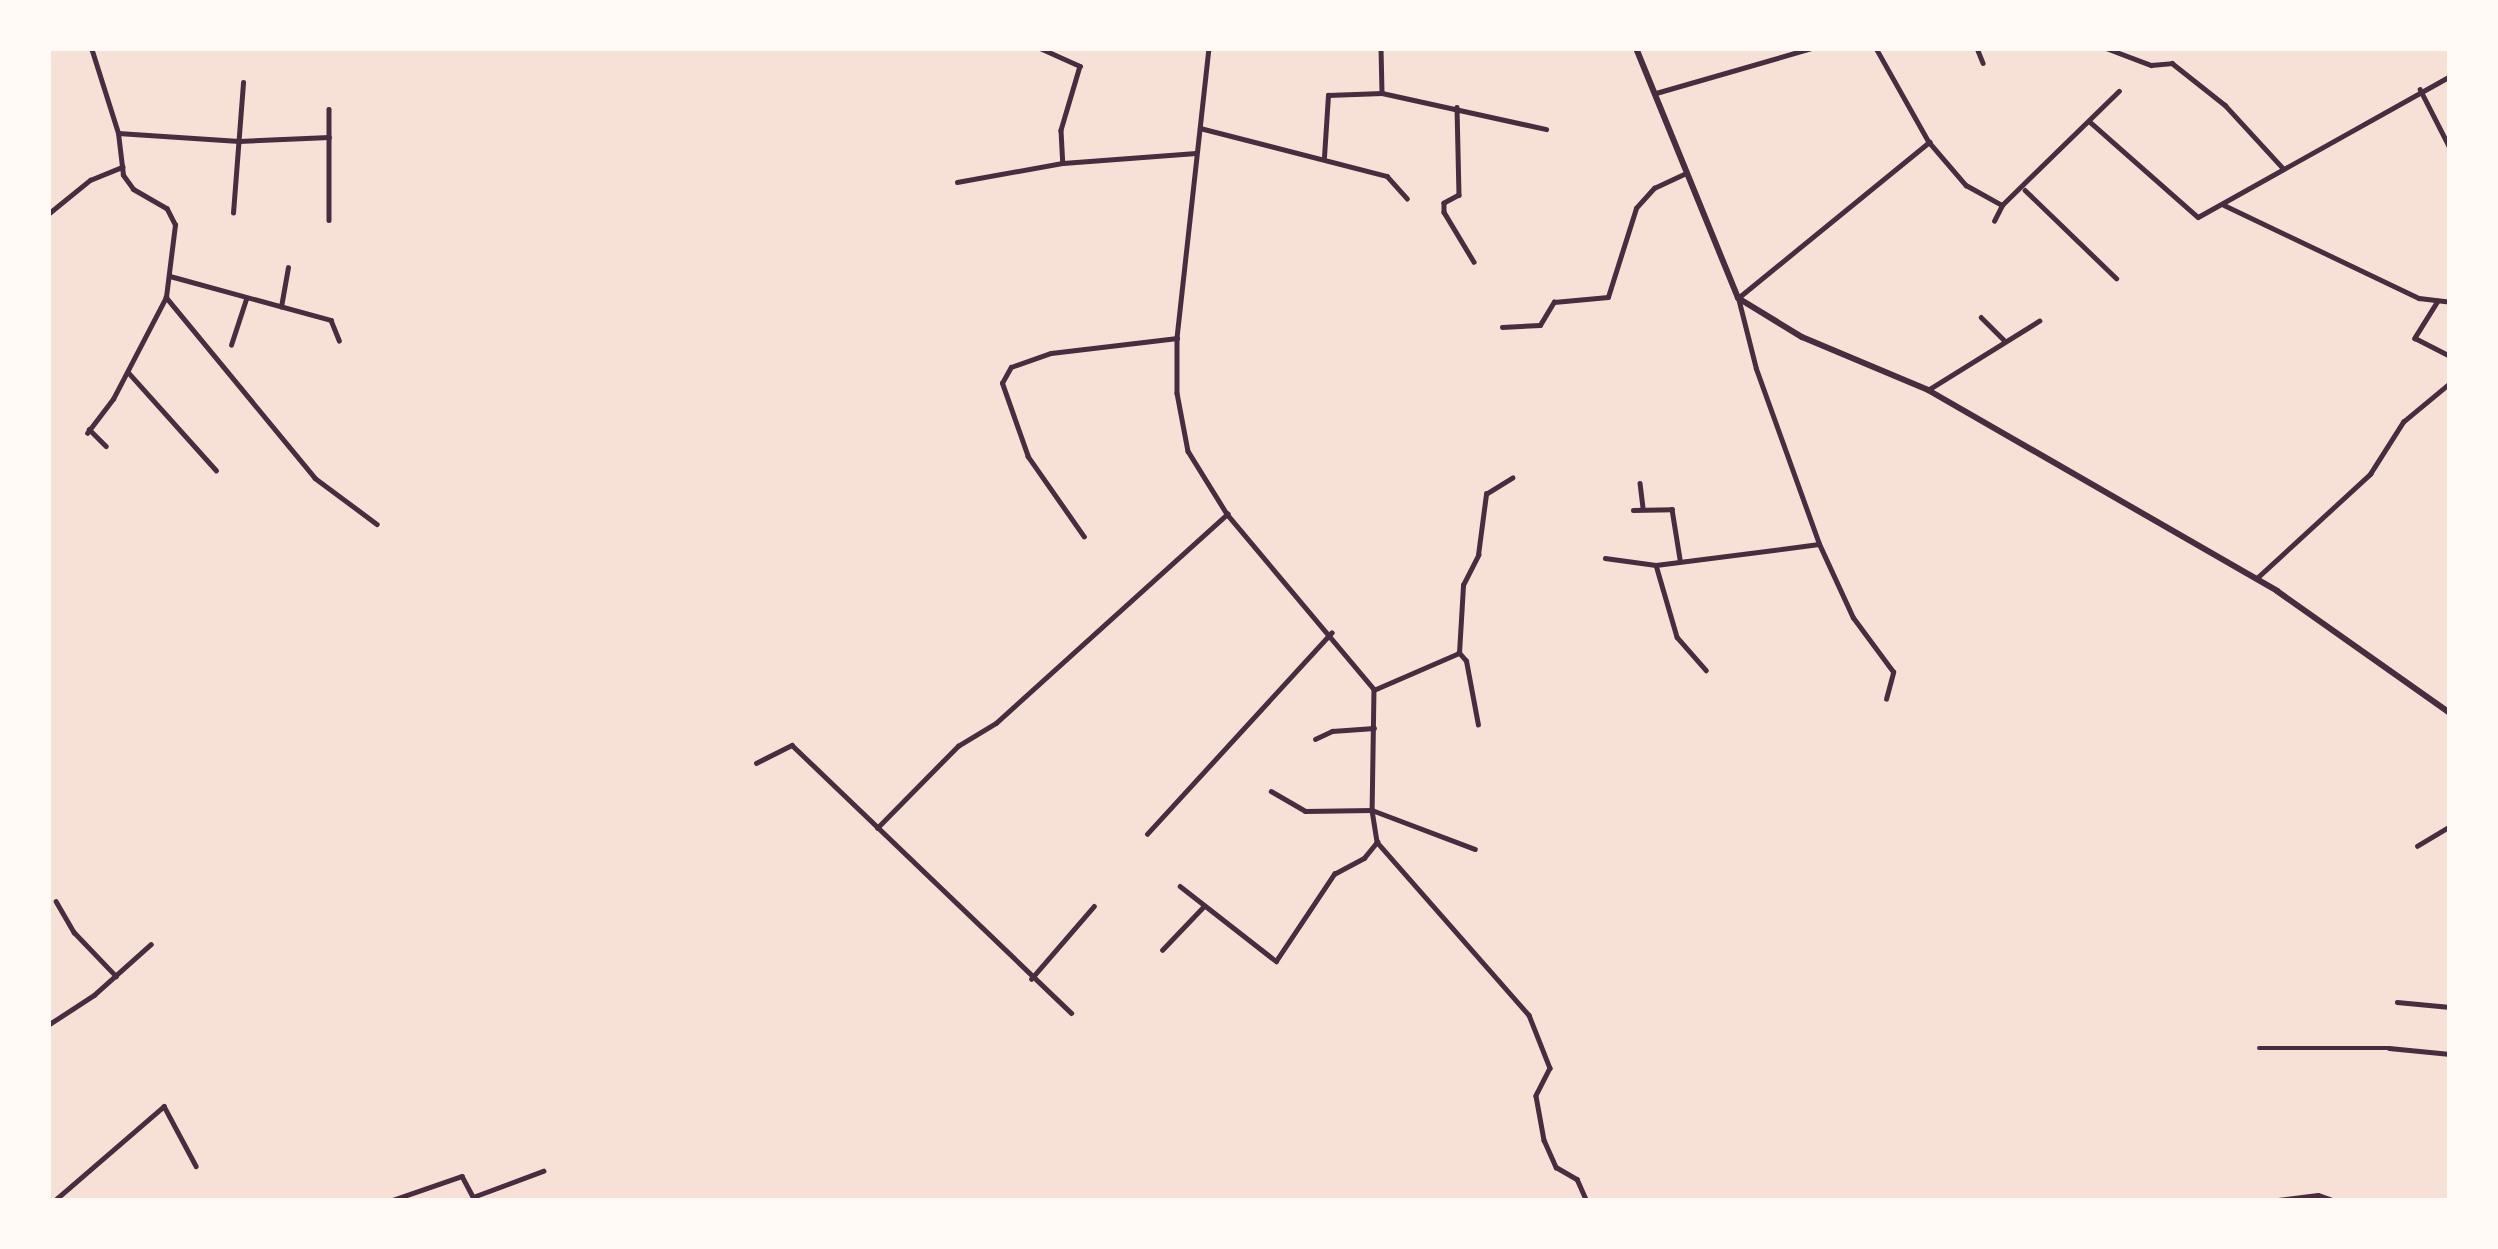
<!DOCTYPE html>
<html>
<head>
<meta charset="utf-8">
<style>
  body { margin:0 }
  #map { position:relative; width:2498px; height:1249px; overflow:hidden; background:#f7e1d7; font-family:"Titillium Web",sans-serif }
  div>[style] { position:absolute }
  .minor>* { height:4.5px; margin:-2.25px; padding:0 2.25px; transform-origin:2.25px; border-radius:2.25px; background:#4a2c40 }
  .tertiary>* { height:6px; margin:-3px; padding:0 3px; transform-origin:3px; border-radius:3px; background:#4a2c40 }
  span { translate:-50% -50%; white-space:nowrap; text-align:center; line-height:1.15; -webkit-text-stroke:12px #fffaf5; paint-order:stroke }
  .frame { position:absolute; inset:0; border:51px solid #fffaf5; pointer-events:none }
</style>
</head>
<body>
<div id="map">
  <div class="minor">
    <i style="left:1040px;top:48px;width:44px;rotate:24.2deg"></i>
    <i style="left:1080px;top:66px;width:67px;rotate:106.5deg"></i>
    <i style="left:1061px;top:130px;width:33px;rotate:87deg"></i>
    <i style="left:1209px;top:48px;width:292px;rotate:96.3deg"></i>
    <i style="left:1177px;top:338px;width:55px;rotate:90deg"></i>
    <i style="left:1177px;top:393px;width:59px;rotate:79.3deg"></i>
    <i style="left:1188px;top:451px;width:74px;rotate:58.2deg"></i>
    <i style="left:1227px;top:514px;width:229px;rotate:50deg"></i>
    <i style="left:1374px;top:689px;width:121px;rotate:90.9deg"></i>
    <i style="left:1372px;top:810px;width:32px;rotate:81deg"></i>
    <i style="left:1377px;top:842px;width:230px;rotate:48.7deg"></i>
    <i style="left:1529px;top:1015px;width:57px;rotate:68.4deg"></i>
    <i style="left:1550px;top:1068px;width:31px;rotate:117deg"></i>
    <i style="left:1536px;top:1096px;width:45px;rotate:79.7deg"></i>
    <i style="left:1544px;top:1140px;width:30px;rotate:66deg"></i>
    <i style="left:1556px;top:1167px;width:24px;rotate:30deg"></i>
    <i style="left:1577px;top:1179px;width:24px;rotate:66deg"></i>
    <i style="left:1381px;top:48px;width:45px;rotate:88.7deg"></i>
    <i style="left:1876px;top:48px;width:108px;rotate:60.6deg"></i>
    <i style="left:1929px;top:142px;width:57px;rotate:49.3deg"></i>
    <i style="left:1966px;top:185px;width:41px;rotate:29.1deg"></i>
    <i style="left:1977px;top:48px;width:16px;rotate:68deg"></i>
    <i style="left:2106px;top:48px;width:48px;rotate:20.7deg"></i>
    <i style="left:2151px;top:65px;width:21px;rotate:-5deg"></i>
    <i style="left:2172px;top:63px;width:68px;rotate:38.4deg"></i>
    <i style="left:2225px;top:105px;width:86px;rotate:47.4deg"></i>
    <i style="left:2420px;top:89px;width:66px;rotate:63deg"></i>
    <i style="left:1656px;top:93px;width:162px;rotate:-16.1deg"></i>
    <i style="left:1457px;top:107px;width:88px;rotate:88.7deg"></i>
    <i style="left:1459px;top:195px;width:17px;rotate:152deg"></i>
    <i style="left:1444px;top:203px;width:9px;rotate:90deg"></i>
    <i style="left:1444px;top:212px;width:58px;rotate:59deg"></i>
    <i style="left:329px;top:109px;width:111px;rotate:90deg"></i>
    <i style="left:2089px;top:121px;width:145px;rotate:41.4deg"></i>
    <i style="left:2198px;top:217px;width:289px;rotate:-29.2deg"></i>
    <i style="left:1200px;top:128px;width:193px;rotate:14.4deg"></i>
    <i style="left:1387px;top:176px;width:30px;rotate:48deg"></i>
    <i style="left:118px;top:133px;width:121px;rotate:3.8deg"></i>
    <i style="left:239px;top:141px;width:90px;rotate:-2.5deg"></i>
    <i style="left:1324px;top:157px;width:62px;rotate:-86.3deg"></i>
    <i style="left:1328px;top:95px;width:54px;rotate:-2.1deg"></i>
    <i style="left:1382px;top:93px;width:168px;rotate:12.4deg"></i>
    <i style="left:957px;top:182px;width:108px;rotate:-10.2deg"></i>
    <i style="left:1063px;top:163px;width:133px;rotate:-4.3deg"></i>
    <i style="left:2025px;top:190px;width:127px;rotate:44deg"></i>
    <i style="left:2224px;top:205px;width:216px;rotate:25.5deg"></i>
    <i style="left:2419px;top:298px;width:31px;rotate:7deg"></i>
    <i style="left:233px;top:213px;width:131px;rotate:-85.6deg"></i>
    <i style="left:48px;top:214px;width:54px;rotate:-39deg"></i>
    <i style="left:90px;top:180px;width:35px;rotate:-22deg"></i>
    <i style="left:1994px;top:221px;width:18px;rotate:-63deg"></i>
    <i style="left:2002px;top:205px;width:163px;rotate:-44.3deg"></i>
    <i style="left:170px;top:276px;width:167px;rotate:15.3deg"></i>
    <i style="left:331px;top:320px;width:22px;rotate:68deg"></i>
    <i style="left:166px;top:297px;width:234px;rotate:50.5deg"></i>
    <i style="left:315px;top:478px;width:77px;rotate:36.6deg"></i>
    <i style="left:2438px;top:301px;width:44px;rotate:121.9deg"></i>
    <i style="left:2415px;top:338px;width:39px;rotate:27deg"></i>
    <i style="left:281px;top:307px;width:40px;rotate:-80deg"></i>
    <i style="left:1981px;top:317px;width:34px;rotate:45deg"></i>
    <i style="left:1502px;top:327px;width:38px;rotate:-3deg"></i>
    <i style="left:1540px;top:325px;width:27px;rotate:-59deg"></i>
    <i style="left:1554px;top:302px;width:54px;rotate:-5.3deg"></i>
    <i style="left:1608px;top:297px;width:93px;rotate:-72.5deg"></i>
    <i style="left:1636px;top:208px;width:27px;rotate:-48deg"></i>
    <i style="left:1654px;top:188px;width:35px;rotate:-25deg"></i>
    <i style="left:231px;top:345px;width:48px;rotate:-71.9deg"></i>
    <i style="left:128px;top:372px;width:132px;rotate:48.1deg"></i>
    <i style="left:1928px;top:390px;width:131px;rotate:-31.9deg"></i>
    <i style="left:89px;top:429px;width:24px;rotate:45deg"></i>
    <i style="left:87px;top:433px;width:43px;rotate:-52.6deg"></i>
    <i style="left:113px;top:399px;width:115px;rotate:-62.5deg"></i>
    <i style="left:166px;top:297px;width:73px;rotate:-82.9deg"></i>
    <i style="left:175px;top:225px;width:18px;rotate:-117deg"></i>
    <i style="left:167px;top:209px;width:39px;rotate:-150deg"></i>
    <i style="left:133px;top:189px;width:17px;rotate:-126deg"></i>
    <i style="left:123px;top:175px;width:42px;rotate:-96.8deg"></i>
    <i style="left:118px;top:133px;width:89px;rotate:-107.6deg"></i>
    <i style="left:1640px;top:483px;width:24px;rotate:83deg"></i>
    <i style="left:1633px;top:510px;width:39px;rotate:-1deg"></i>
    <i style="left:1672px;top:509px;width:51px;rotate:80.9deg"></i>
    <i style="left:1084px;top:537px;width:98px;rotate:-125deg"></i>
    <i style="left:1028px;top:457px;width:78px;rotate:-109.4deg"></i>
    <i style="left:1002px;top:383px;width:18px;rotate:-61deg"></i>
    <i style="left:1011px;top:367px;width:42px;rotate:-19.3deg"></i>
    <i style="left:1051px;top:353px;width:127px;rotate:-6.8deg"></i>
    <i style="left:1605px;top:558px;width:51px;rotate:7.8deg"></i>
    <i style="left:1656px;top:565px;width:164px;rotate:-7.3deg"></i>
    <i style="left:1656px;top:565px;width:75px;rotate:73.7deg"></i>
    <i style="left:1677px;top:637px;width:44px;rotate:48.7deg"></i>
    <i style="left:2257px;top:578px;width:154px;rotate:-42.6deg"></i>
    <i style="left:2370px;top:474px;width:62px;rotate:-57.6deg"></i>
    <i style="left:2403px;top:422px;width:61px;rotate:-39.7deg"></i>
    <i style="left:1376px;top:689px;width:90px;rotate:-23.4deg"></i>
    <i style="left:1886px;top:699px;width:28px;rotate:-75deg"></i>
    <i style="left:1893px;top:672px;width:67px;rotate:-126.5deg"></i>
    <i style="left:1853px;top:618px;width:81px;rotate:-114.7deg"></i>
    <i style="left:1819px;top:544px;width:186px;rotate:-109.8deg"></i>
    <i style="left:1756px;top:369px;width:73px;rotate:-104.2deg"></i>
    <i style="left:1738px;top:298px;width:247px;rotate:-39.2deg"></i>
    <i style="left:1478px;top:725px;width:65px;rotate:-100.6deg"></i>
    <i style="left:1466px;top:661px;width:11px;rotate:-131deg"></i>
    <i style="left:1459px;top:653px;width:68px;rotate:-86.6deg"></i>
    <i style="left:1463px;top:585px;width:34px;rotate:-63deg"></i>
    <i style="left:1478px;top:555px;width:62px;rotate:-82.5deg"></i>
    <i style="left:1486px;top:494px;width:31px;rotate:-32deg"></i>
    <i style="left:1315px;top:739px;width:19px;rotate:-25deg"></i>
    <i style="left:1332px;top:731px;width:42px;rotate:-4.1deg"></i>
    <i style="left:756px;top:763px;width:40px;rotate:-26.6deg"></i>
    <i style="left:792px;top:745px;width:387px;rotate:43.8deg"></i>
    <i style="left:1271px;top:791px;width:39px;rotate:30deg"></i>
    <i style="left:1305px;top:811px;width:67px;rotate:-0.9deg"></i>
    <i style="left:1372px;top:810px;width:110px;rotate:20.7deg"></i>
    <i style="left:877px;top:828px;width:115px;rotate:-45.4deg"></i>
    <i style="left:958px;top:746px;width:44px;rotate:-31.2deg"></i>
    <i style="left:996px;top:723px;width:312px;rotate:-42.1deg"></i>
    <i style="left:1147px;top:834px;width:273px;rotate:-47.5deg"></i>
    <i style="left:2417px;top:846px;width:39px;rotate:-31deg"></i>
    <i style="left:1180px;top:886px;width:122px;rotate:38deg"></i>
    <i style="left:1276px;top:961px;width:105px;rotate:-56.3deg"></i>
    <i style="left:1334px;top:874px;width:34px;rotate:-28deg"></i>
    <i style="left:1364px;top:858px;width:21px;rotate:-51deg"></i>
    <i style="left:56px;top:901px;width:36px;rotate:60deg"></i>
    <i style="left:74px;top:932px;width:61px;rotate:46.3deg"></i>
    <i style="left:1162px;top:950px;width:61px;rotate:-46.3deg"></i>
    <i style="left:1031px;top:979px;width:96px;rotate:-49.2deg"></i>
    <i style="left:2397px;top:1002px;width:53px;rotate:5.4deg"></i>
    <i style="left:48px;top:1025px;width:55px;rotate:-33.1deg"></i>
    <i style="left:94px;top:995px;width:76px;rotate:-41.8deg"></i>
    <i style="left:2259px;top:1048px;width:130px"></i>
    <i style="left:2389px;top:1048px;width:61px;rotate:5.6deg"></i>
    <i style="left:54px;top:1201px;width:145px;rotate:-40.8deg"></i>
    <i style="left:164px;top:1106px;width:68px;rotate:61.9deg"></i>
    <i style="left:390px;top:1201px;width:76px;rotate:-19.1deg"></i>
    <i style="left:462px;top:1176px;width:24px;rotate:62deg"></i>
    <i style="left:473px;top:1197px;width:75px;rotate:-20.4deg"></i>
    <i style="left:2270px;top:1201px;width:48px;rotate:-7.1deg"></i>
    <i style="left:2318px;top:1195px;width:18px;rotate:19deg"></i>
  </div>
  <div class="tertiary">
    <i style="left:1636px;top:48px;width:270px;rotate:67.8deg"></i>
    <i style="left:1738px;top:298px;width:75px;rotate:31.4deg"></i>
    <i style="left:1802px;top:337px;width:137px;rotate:22.8deg"></i>
    <i style="left:1928px;top:390px;width:403px;rotate:29.9deg"></i>
    <i style="left:2277px;top:591px;width:212px;rotate:35.2deg"></i>
  </div>
  <div class="frame"></div>
</div>
</body>
</html>
